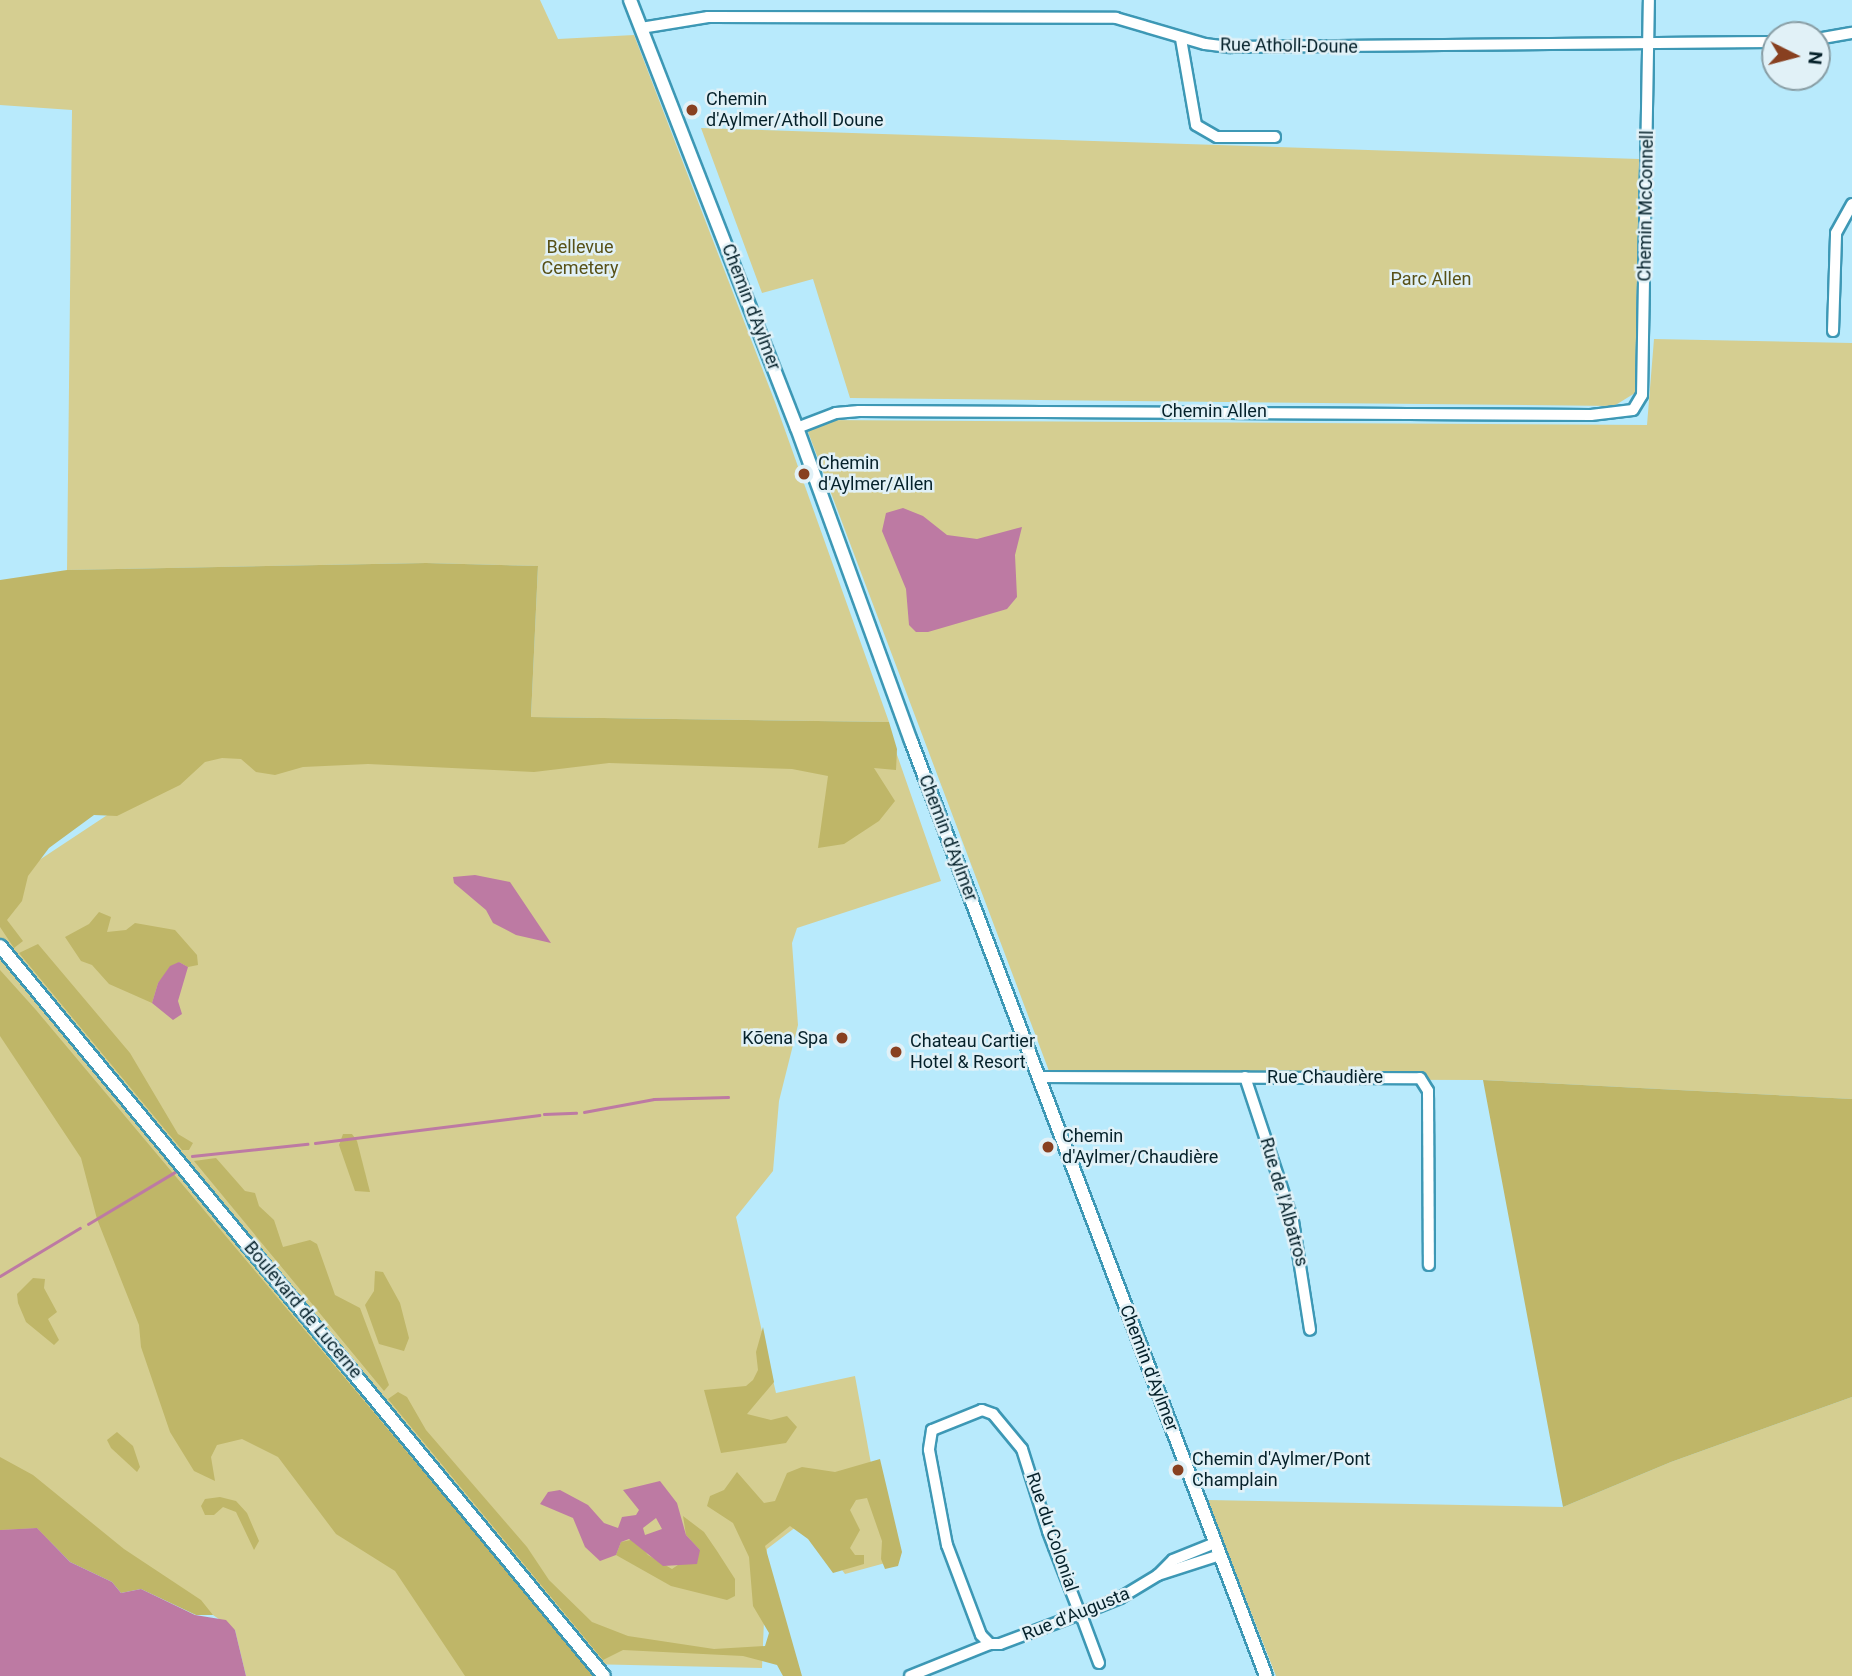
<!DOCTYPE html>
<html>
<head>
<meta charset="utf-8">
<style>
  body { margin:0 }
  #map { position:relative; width:1852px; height:1676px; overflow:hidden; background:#b8eafc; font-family:Roboto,sans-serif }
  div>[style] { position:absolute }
  .green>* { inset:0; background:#d5ce91 }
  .forest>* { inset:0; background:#bfb668 }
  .water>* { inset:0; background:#bd7aa3 }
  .stream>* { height:2.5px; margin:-1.25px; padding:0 1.25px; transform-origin:1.25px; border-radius:1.25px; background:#bd7aa3 }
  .roads { filter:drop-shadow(2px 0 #3d98b5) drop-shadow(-2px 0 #3d98b5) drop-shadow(0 2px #3d98b5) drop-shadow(0 -2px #3d98b5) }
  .minor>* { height:10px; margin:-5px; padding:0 5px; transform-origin:5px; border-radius:5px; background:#fff }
  .major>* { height:12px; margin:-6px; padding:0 6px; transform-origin:6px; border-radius:6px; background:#fff }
  .dots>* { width:19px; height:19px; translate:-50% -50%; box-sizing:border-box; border:4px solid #e1f1f7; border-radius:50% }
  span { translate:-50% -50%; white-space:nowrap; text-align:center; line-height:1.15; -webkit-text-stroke:5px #e1f1f7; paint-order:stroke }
  .street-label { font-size:18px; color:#05212a }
  .poi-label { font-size:18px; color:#05212a }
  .left { translate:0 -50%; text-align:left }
  .right { translate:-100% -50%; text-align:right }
  .park-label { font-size:18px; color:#585117 }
  .north { position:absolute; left:1761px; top:21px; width:70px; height:70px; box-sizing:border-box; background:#e1f1f7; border:2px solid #899ea5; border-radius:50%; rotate:96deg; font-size:19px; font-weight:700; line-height:28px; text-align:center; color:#05212a }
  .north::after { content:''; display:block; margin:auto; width:24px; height:32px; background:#884020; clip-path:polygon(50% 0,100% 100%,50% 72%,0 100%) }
</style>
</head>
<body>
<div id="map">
  <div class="green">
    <i style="clip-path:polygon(0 0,540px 0,558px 39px,634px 35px,775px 402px,889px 722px,531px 717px,538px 566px,426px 563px,67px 570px,72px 110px,0 105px)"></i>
    <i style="clip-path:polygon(701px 128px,1639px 159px,1635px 393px,1614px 406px,850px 398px,813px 279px,762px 293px)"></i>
    <i style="clip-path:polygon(1654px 339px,1852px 343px,1852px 1099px,1483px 1080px,1052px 1079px,808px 432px,820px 420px,1647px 425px)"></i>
    <i style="clip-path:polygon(895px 749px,941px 881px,797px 928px,792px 943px,798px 1025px,779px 1101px,773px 1171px,736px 1217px,776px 1393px,855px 1376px,889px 1562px,845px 1574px,805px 1520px,767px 1549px,762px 1668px,586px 1664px,585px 1676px,246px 1676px,235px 1630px,213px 1615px,47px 1540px,0 1530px,0 886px,201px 753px)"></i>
    <i style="clip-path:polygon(1852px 1397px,1852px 1676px,1276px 1676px,1207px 1500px,1563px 1507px,1671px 1462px)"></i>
  </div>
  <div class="forest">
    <i style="clip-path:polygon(426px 563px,538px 566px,531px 717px,889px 722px,897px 749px,896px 770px,874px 768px,895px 801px,879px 821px,844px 844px,818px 848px,828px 776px,792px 769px,609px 763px,534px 772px,368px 764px,303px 767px,275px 775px,256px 772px,241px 759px,222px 758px,205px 762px,180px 785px,117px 816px,94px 815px,49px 848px,28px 876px,22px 901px,7px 920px,23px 941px,14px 948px,0 927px,0 580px,67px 570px)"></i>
    <i style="clip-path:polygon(99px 912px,111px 917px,107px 932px,126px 930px,135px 923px,175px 930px,197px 955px,198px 965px,188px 967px,179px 962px,158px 983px,152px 1003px,109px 984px,92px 965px,81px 961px,65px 937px,89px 924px)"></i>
    <i style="clip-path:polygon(38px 944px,130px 1053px,178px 1134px,193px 1143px,189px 1150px,182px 1150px,19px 953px)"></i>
    <i style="clip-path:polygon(0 970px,36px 1010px,595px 1676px,465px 1676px,395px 1571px,336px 1534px,278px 1457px,242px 1439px,217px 1445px,211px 1457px,215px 1481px,194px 1471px,170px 1432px,141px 1347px,139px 1325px,97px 1219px,81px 1158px,0 1036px)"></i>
    <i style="clip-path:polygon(1483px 1080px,1852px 1099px,1852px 1397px,1671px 1462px,1563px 1507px)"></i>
    <i style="clip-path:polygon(343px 1134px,352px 1134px,357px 1141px,370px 1192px,355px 1191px,339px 1145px)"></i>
    <i style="clip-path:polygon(216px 1158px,245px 1191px,255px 1193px,259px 1206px,274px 1220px,283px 1247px,310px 1240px,317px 1244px,335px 1295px,360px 1308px,389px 1385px,384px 1391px,194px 1161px)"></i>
    <i style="clip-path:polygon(375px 1271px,383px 1272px,400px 1303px,409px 1338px,404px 1351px,379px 1344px,365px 1305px,374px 1291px)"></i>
    <i style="clip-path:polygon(33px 1278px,45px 1279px,44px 1288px,57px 1312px,48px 1319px,59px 1340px,54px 1345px,26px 1322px,18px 1303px,17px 1294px)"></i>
    <i style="clip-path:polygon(763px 1327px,774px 1382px,747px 1414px,771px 1420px,787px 1416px,797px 1427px,786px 1443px,721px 1453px,704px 1390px,746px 1386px,753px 1380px,758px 1370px,756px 1352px)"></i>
    <i style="clip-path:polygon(398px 1392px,407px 1397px,426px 1430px,527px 1547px,549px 1580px,592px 1622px,628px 1636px,714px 1649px,765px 1646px,769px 1633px,753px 1606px,749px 1557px,733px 1523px,707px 1506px,710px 1496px,724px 1490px,737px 1472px,764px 1503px,775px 1501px,787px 1473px,802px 1467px,835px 1472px,880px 1459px,902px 1552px,898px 1566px,885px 1569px,881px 1559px,882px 1541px,867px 1498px,856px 1500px,850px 1510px,860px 1530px,850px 1548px,855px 1555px,864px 1555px,864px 1564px,833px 1573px,808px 1539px,790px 1526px,765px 1546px,802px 1676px,783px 1676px,777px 1665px,743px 1656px,623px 1650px,603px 1660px,388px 1399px)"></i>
    <i style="clip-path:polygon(117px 1432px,133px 1446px,140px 1467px,137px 1472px,111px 1448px,107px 1440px)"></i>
    <i style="clip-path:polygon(0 1433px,0 1457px,33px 1475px,124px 1549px,201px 1600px,213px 1615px,196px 1615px,141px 1589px,121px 1593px,112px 1582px,70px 1562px,37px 1528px,0 1530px)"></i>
    <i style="clip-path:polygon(220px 1497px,236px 1501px,247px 1513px,259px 1541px,254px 1550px,236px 1512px,223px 1507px,214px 1515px,205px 1515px,201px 1506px,205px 1499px)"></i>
    <i style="clip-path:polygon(683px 1516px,704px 1532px,717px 1551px,735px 1579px,735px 1596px,727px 1600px,671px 1586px,616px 1555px,621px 1542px,635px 1539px,648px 1555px,672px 1569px,700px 1550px,686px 1535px)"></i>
  </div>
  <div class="water">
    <i style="clip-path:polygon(903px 508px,923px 516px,947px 535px,977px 539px,1022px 527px,1015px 555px,1017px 597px,1007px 609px,928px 632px,916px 632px,909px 625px,906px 589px,882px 531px,886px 513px)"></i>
    <i style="clip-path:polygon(475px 875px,510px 882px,551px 943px,516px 935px,493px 923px,486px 910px,454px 883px,453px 877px)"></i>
    <i style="clip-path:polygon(179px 962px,188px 967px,178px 1001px,182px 1014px,173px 1020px,152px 1003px,158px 983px,170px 966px)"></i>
    <i style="clip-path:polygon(evenodd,660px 1481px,677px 1503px,686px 1535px,700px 1550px,697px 1564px,663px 1566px,629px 1539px,621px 1542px,616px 1555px,600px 1561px,585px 1547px,573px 1518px,540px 1504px,548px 1492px,560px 1490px,588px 1505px,604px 1523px,618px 1528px,622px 1517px,636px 1515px,639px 1510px,623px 1490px,660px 1481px,656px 1518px,662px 1529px,645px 1535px,643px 1528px,656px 1518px)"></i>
    <i style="clip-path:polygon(37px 1528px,70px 1562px,112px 1582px,121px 1593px,141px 1589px,195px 1615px,226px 1620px,235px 1630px,246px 1676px,0 1676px,0 1530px)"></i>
  </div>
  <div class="stream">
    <i style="left:584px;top:1112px;width:71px;rotate:-10.5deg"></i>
    <i style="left:654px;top:1099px;width:74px;rotate:-1.5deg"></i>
    <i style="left:544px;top:1114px;width:32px;rotate:-2deg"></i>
    <i style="left:315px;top:1143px;width:226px;rotate:-7.1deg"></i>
    <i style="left:192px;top:1156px;width:116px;rotate:-6deg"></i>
    <i style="left:88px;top:1224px;width:101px;rotate:-30.9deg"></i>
    <i style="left:0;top:1276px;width:93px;rotate:-31deg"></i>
  </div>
  <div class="roads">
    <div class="minor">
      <i style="left:641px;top:28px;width:68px;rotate:-9.3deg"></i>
      <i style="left:708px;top:17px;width:408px;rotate:0.1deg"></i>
      <i style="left:1116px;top:18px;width:93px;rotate:16.3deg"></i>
      <i style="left:1205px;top:44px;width:26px;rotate:7deg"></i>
      <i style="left:1231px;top:47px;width:544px;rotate:-0.53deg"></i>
      <i style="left:1181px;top:39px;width:87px;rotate:80.1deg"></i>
      <i style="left:1196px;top:125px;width:24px;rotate:30deg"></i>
      <i style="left:1217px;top:137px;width:58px"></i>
      <i style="left:1817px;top:39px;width:36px;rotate:-10deg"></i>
      <i style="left:1833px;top:331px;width:98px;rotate:-88.2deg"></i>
      <i style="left:1836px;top:233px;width:33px;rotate:-61deg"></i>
      <i style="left:797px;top:428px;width:42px;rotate:-21deg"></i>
      <i style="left:836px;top:413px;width:23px;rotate:-5deg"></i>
      <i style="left:859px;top:411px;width:732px;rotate:0.31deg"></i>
      <i style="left:1591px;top:415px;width:42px;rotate:-6.8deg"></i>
      <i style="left:1633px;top:410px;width:17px;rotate:-59deg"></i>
      <i style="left:1642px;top:395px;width:395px;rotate:-89deg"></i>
      <i style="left:1039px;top:1077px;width:381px;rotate:0.2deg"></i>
      <i style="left:1420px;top:1078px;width:15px;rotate:58deg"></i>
      <i style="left:1428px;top:1091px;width:174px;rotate:89.7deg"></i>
      <i style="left:1245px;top:1077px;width:152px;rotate:71.6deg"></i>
      <i style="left:1293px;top:1221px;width:110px;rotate:81.1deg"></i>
      <i style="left:1158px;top:1575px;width:65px;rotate:-17.9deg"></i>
      <i style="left:1099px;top:1663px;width:46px;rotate:-110.4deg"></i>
      <i style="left:1083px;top:1620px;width:7px;rotate:-117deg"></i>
      <i style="left:1080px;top:1614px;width:72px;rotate:-111.2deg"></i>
      <i style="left:1054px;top:1547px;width:17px;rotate:-111deg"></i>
      <i style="left:1048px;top:1531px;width:86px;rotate:-107.6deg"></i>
      <i style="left:1022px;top:1449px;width:45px;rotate:-129.6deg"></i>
      <i style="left:993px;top:1414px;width:12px;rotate:-160deg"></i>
      <i style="left:982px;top:1410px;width:54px;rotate:158.2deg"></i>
      <i style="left:932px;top:1430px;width:20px;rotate:99deg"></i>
      <i style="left:929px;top:1450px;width:97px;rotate:79.3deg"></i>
      <i style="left:947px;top:1545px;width:96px;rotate:69.3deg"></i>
      <i style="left:981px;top:1635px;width:13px;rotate:45deg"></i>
      <i style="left:990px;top:1644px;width:10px"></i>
      <i style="left:1000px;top:1644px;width:85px;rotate:-20.6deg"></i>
      <i style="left:1080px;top:1614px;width:43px;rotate:-21.8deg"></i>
      <i style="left:1120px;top:1598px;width:44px;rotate:-31.2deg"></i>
      <i style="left:1158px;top:1575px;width:21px;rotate:-45deg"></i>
      <i style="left:1173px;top:1560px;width:45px;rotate:-22deg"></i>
      <i style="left:910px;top:1676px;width:86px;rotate:-21.8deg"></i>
    </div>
    <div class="major">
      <i style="left:630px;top:0;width:459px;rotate:68.7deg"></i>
      <i style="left:797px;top:428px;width:333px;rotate:70deg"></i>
      <i style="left:911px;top:741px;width:1000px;rotate:69.21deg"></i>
      <i style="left:0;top:946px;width:947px;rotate:50.4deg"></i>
    </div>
  </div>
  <div class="dots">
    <i style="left:692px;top:110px;background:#884020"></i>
    <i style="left:804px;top:474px;background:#884020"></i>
    <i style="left:842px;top:1038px;background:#884020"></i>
    <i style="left:896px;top:1052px;background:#884020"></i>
    <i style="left:1048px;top:1147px;background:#884020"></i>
    <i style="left:1178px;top:1470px;background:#884020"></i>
  </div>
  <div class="street-label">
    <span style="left:1289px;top:46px;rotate:1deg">Rue Atholl-Doune</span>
    <span style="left:1646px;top:206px;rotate:-89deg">Chemin McConnell</span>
    <span style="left:751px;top:307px;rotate:69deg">Chemin d'Aylmer</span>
    <span style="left:1214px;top:411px">Chemin Allen</span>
    <span style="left:948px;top:838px;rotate:69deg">Chemin d'Aylmer</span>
    <span style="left:1325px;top:1077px">Rue Chaudière</span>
    <span style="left:1284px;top:1202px;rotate:74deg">Rue de l'Albatros</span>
    <span style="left:303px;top:1310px;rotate:50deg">Boulevard de Lucerne</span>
    <span style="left:1149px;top:1368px;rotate:69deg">Chemin d'Aylmer</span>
    <span style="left:1052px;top:1532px;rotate:71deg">Rue du Colonial</span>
    <span style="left:1076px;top:1614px;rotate:-22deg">Rue d'Augusta</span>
  </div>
  <div class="poi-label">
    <span class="left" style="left:706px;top:110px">Chemin<br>d'Aylmer/Atholl Doune</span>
    <span class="left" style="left:818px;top:474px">Chemin<br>d'Aylmer/Allen</span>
    <span class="right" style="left:828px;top:1038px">Kōena Spa</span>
    <span class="left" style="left:910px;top:1052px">Chateau Cartier<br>Hotel &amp; Resort</span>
    <span class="left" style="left:1062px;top:1147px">Chemin<br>d'Aylmer/Chaudière</span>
    <span class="left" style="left:1192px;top:1470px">Chemin d'Aylmer/Pont<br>Champlain</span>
  </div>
  <div class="park-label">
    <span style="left:580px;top:258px">Bellevue<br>Cemetery</span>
    <span style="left:1431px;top:279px">Parc Allen</span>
  </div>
  <div class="north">N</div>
</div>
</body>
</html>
